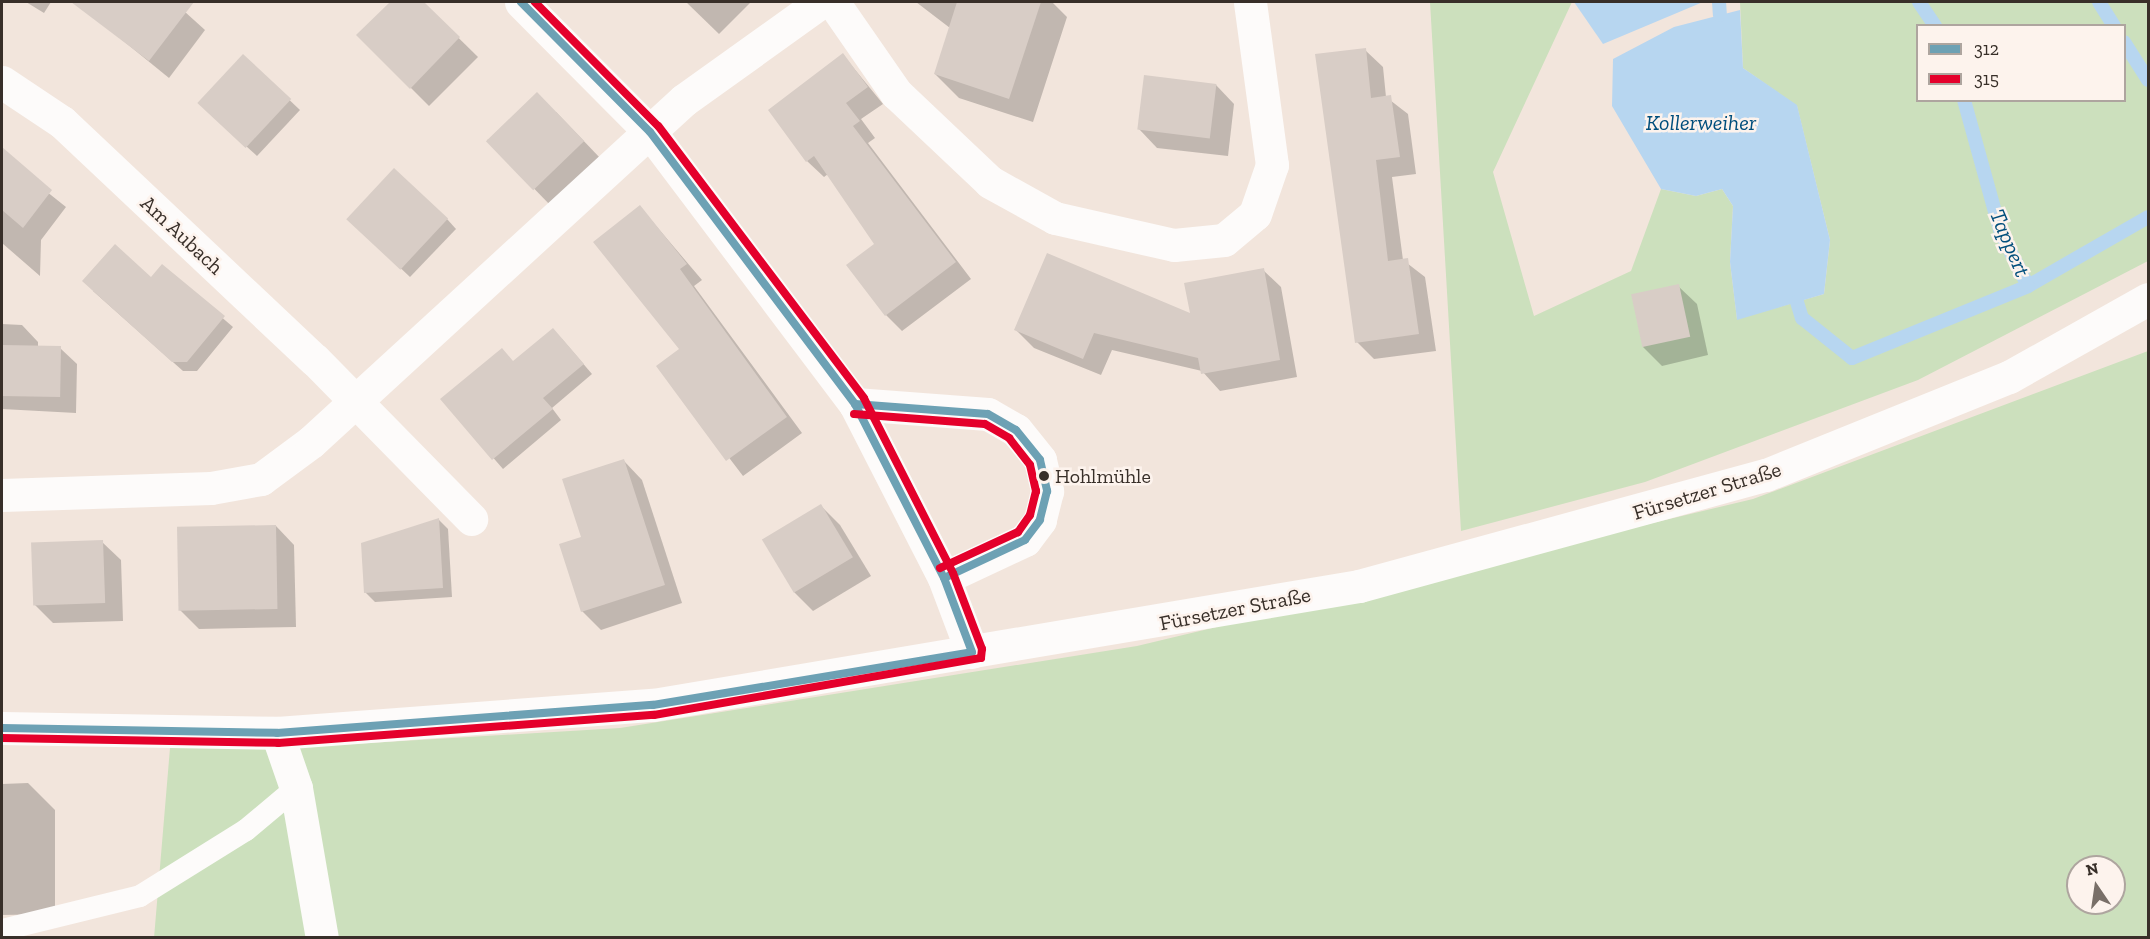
<!DOCTYPE html>
<html>
<head>
<meta charset="utf-8">
<style>
  body { margin:0 }
  #map { position:relative; width:2150px; height:939px; overflow:hidden; background:#f2e5dc; font-family:"Zilla Slab",serif }
  div>[style] { position:absolute }
  .green>* { inset:0; background:#cce0bd }
  .water>* { inset:0; background:#b7d6f0 }
  .shadow>* { inset:0; background:#0003 }
  .stream>* { height:14px; margin:-7px; padding:0 7px; transform-origin:7px; border-radius:7px; background:#b7d6f0 }
  .building>* { inset:0; background:#d8cdc6; transform-origin:0 0 }
  .lane>* { height:22px; margin:-11px; padding:0 11px; transform-origin:11px; border-radius:11px; background:#fdfbfa }
  .street>* { height:33px; margin:-16.5px; padding:0 16.5px; transform-origin:16.5px; border-radius:16.5px; background:#fdfbfa }
  .bus-1>* { height:8px; margin:-4px; padding:0 4px; transform-origin:4px; border-radius:4px; background:#6da1b4 }
  .bus-2>* { height:8px; margin:-4px; padding:0 4px; transform-origin:4px; border-radius:4px; background:#e4002b }
  .dots>* { width:16px; height:16px; translate:-50% -50%; box-sizing:border-box; border:3px solid #fdf3ed; border-radius:50% }
  span { translate:-50% -50%; white-space:nowrap; text-align:center; line-height:1.15; -webkit-text-stroke:5px #fdf3ed; paint-order:stroke }
  .bus-label { font-size:20px; color:#382f29 }
  .left { translate:0 -50%; text-align:left }
  .street-label { font-size:21px; color:#382f29 }
  .water-label { font-size:22px; color:#004e7c; font-style:italic }
  .frame { position:absolute; inset:0; border:3px solid #382f29; pointer-events:none }
  .legend { position:absolute; left:1916px; top:24px; width:210px; height:78px; box-sizing:border-box; background:#fdf3ed; border:2px solid #aea59f; margin:0; padding:8px 10px; list-style:none; font-size:18px; color:#382f29 }
  .legend li { display:flex; align-items:center; gap:12px; height:30px }
  .legend b { width:30px; border:2px solid #aea59f }
  .north { position:absolute; left:2066px; top:855px; width:60px; height:60px; box-sizing:border-box; background:#fdf3ed; border:2px solid #aea59f; border-radius:50%; rotate:347deg; font-size:16px; font-weight:700; line-height:24px; text-align:center; color:#382f29 }
  .north::after { content:''; display:block; margin:auto; width:21px; height:27px; background:#796f68; clip-path:polygon(50% 0,100% 100%,50% 72%,0 100%) }
</style>
</head>
<body>
<div id="map">
  <div class="green">
    <i style="clip-path:polygon(evenodd,1430px 2px,1572px 2px,1493px 172px,1534px 316px,1631px 271px,1661px 189px,1696px 196px,1722px 189px,1733px 206px,1730px 262px,1737px 319px,1824px 294px,1830px 240px,1797px 106px,1743px 68px,1740px 2px,2148px 2px,2148px 261px,1918px 380px,1645px 482px,1461px 531px,1430px 2px,1918px 26px,2124px 26px,2124px 100px,1918px 100px,1918px 26px)"></i>
    <i style="clip-path:polygon(evenodd,2148px 351px,2148px 937px,154px 938px,170px 748px,319px 746px,620px 728px,1137px 646px,1753px 499px,2148px 351px,2078px 867px,2114px 867px,2114px 903px,2078px 903px,2078px 867px)"></i>
  </div>
  <div class="water">
    <i style="clip-path:polygon(1574px 2px,1703px 2px,1603px 44px)"></i>
    <i style="clip-path:polygon(1740px 10px,1743px 68px,1797px 105px,1830px 240px,1824px 294px,1737px 320px,1730px 262px,1733px 206px,1722px 189px,1696px 196px,1661px 189px,1612px 106px,1613px 59px,1674px 27px)"></i>
  </div>
  <div class="shadow">
    <i style="clip-path:polygon(26px 2px,51px 2px,44px 13px)"></i>
    <i style="clip-path:polygon(105px 2px,174px 2px,205px 30px,169px 78px,94px 17px)"></i>
    <i style="clip-path:polygon(392px 2px,422px 2px,478px 57px,429px 106px,358px 35px)"></i>
    <i style="clip-path:polygon(686px 2px,751px 2px,719px 34px)"></i>
    <i style="clip-path:polygon(916px 2px,1052px 2px,1067px 17px,1033px 122px,959px 98px,935px 74px,950px 28px)"></i>
    <i style="clip-path:polygon(1365px 50px,1383px 67px,1386px 97px,1408px 114px,1416px 174px,1392px 177px,1403px 260px,1425px 277px,1436px 351px,1374px 359px,1357px 342px)"></i>
    <i style="clip-path:polygon(843px 55px,883px 104px,861px 119px,875px 138px,868px 143px,971px 279px,902px 331px,886px 315px,876px 245px,828px 174px,824px 177px,807px 161px)"></i>
    <i style="clip-path:polygon(243px 56px,300px 110px,257px 156px,209px 113px)"></i>
    <i style="clip-path:polygon(1216px 85px,1234px 104px,1228px 156px,1157px 148px,1139px 129px)"></i>
    <i style="clip-path:polygon(556px 112px,602px 160px,552px 207px,487px 140px)"></i>
    <i style="clip-path:polygon(2px 156px,66px 207px,41px 240px,40px 276px,2px 243px)"></i>
    <i style="clip-path:polygon(640px 207px,702px 280px,694px 286px,802px 433px,743px 476px,659px 366px,681px 349px)"></i>
    <i style="clip-path:polygon(447px 219px,456px 229px,410px 277px,358px 228px)"></i>
    <i style="clip-path:polygon(162px 266px,233px 327px,197px 371px,183px 371px,93px 291px,151px 279px)"></i>
    <i style="clip-path:polygon(1263px 270px,1281px 287px,1297px 377px,1220px 391px,1202px 371px,1112px 350px,1101px 375px,1034px 348px,1016px 330px,1192px 315px)"></i>
    <i style="clip-path:polygon(1678px 286px,1697px 304px,1708px 355px,1662px 366px,1643px 347px)"></i>
    <i style="clip-path:polygon(2px 324px,22px 325px,38px 342px,38px 349px,60px 348px,77px 364px,76px 413px,2px 409px)"></i>
    <i style="clip-path:polygon(562px 339px,592px 374px,552px 408px,561px 420px,503px 469px,442px 399px)"></i>
    <i style="clip-path:polygon(624px 461px,642px 480px,682px 603px,601px 630px,582px 611px,583px 538px)"></i>
    <i style="clip-path:polygon(821px 506px,840px 525px,871px 576px,813px 611px,794px 592px)"></i>
    <i style="clip-path:polygon(439px 520px,448px 529px,452px 597px,375px 602px,365px 592px)"></i>
    <i style="clip-path:polygon(276px 526px,294px 545px,296px 627px,199px 629px,180px 610px)"></i>
    <i style="clip-path:polygon(102px 542px,121px 560px,123px 621px,53px 623px,34px 604px)"></i>
    <i style="clip-path:polygon(28px 783px,55px 810px,55px 914px,2px 915px,2px 784px)"></i>
  </div>
  <div class="stream">
    <i style="left:1719px;top:2px;width:13px;rotate:86deg"></i>
    <i style="left:1919px;top:2px;width:29px;rotate:56deg"></i>
    <i style="left:2099px;top:2px;width:28px;rotate:58deg"></i>
    <i style="left:2124px;top:42px;width:45px;rotate:57.7deg"></i>
    <i style="left:1964px;top:100px;width:138px;rotate:74.5deg"></i>
    <i style="left:2001px;top:233px;width:59px;rotate:63deg"></i>
    <i style="left:2028px;top:286px;width:138px;rotate:-29.9deg"></i>
    <i style="left:1797px;top:302px;width:17px;rotate:73deg"></i>
    <i style="left:1802px;top:318px;width:64px;rotate:38.7deg"></i>
    <i style="left:1852px;top:358px;width:190px;rotate:-22.2deg"></i>
  </div>
  <div class="building">
    <i style="clip-path:polygon(71px 2px,194px 2px,149px 61px)"></i>
    <i style="clip-path:polygon(390px 2px,424px 2px,460px 37px,410px 89px,356px 35px)"></i>
    <i style="clip-path:polygon(957px 2px,1041px 2px,1009px 99px,934px 74px)"></i>
    <i style="clip-path:polygon(1366px 48px,1371px 98px,1391px 95px,1400px 157px,1376px 160px,1388px 261px,1408px 258px,1419px 334px,1355px 343px,1315px 54px)"></i>
    <i style="clip-path:polygon(843px 53px,868px 87px,846px 103px,860px 121px,853px 126px,956px 262px,885px 316px,846px 265px,874px 244px,814px 156px,806px 162px,768px 110px)"></i>
    <i style="left:243px;top:54px;width:66px;height:67px;rotate:43deg"></i>
    <i style="left:1144px;top:75px;width:73px;height:55px;rotate:7deg"></i>
    <i style="left:537px;top:92px;width:68px;height:71px;rotate:46deg"></i>
    <i style="clip-path:polygon(2px 147px,52px 190px,23px 228px,2px 210px)"></i>
    <i style="left:394px;top:168px;width:74px;height:70px;rotate:43deg"></i>
    <i style="clip-path:polygon(640px 205px,687px 264px,680px 269px,787px 417px,726px 461px,656px 366px,679px 349px,593px 242px)"></i>
    <i style="clip-path:polygon(115px 244px,151px 277px,162px 264px,225px 316px,187px 362px,172px 362px,82px 281px)"></i>
    <i style="clip-path:polygon(1047px 253px,1190px 313px,1184px 283px,1264px 268px,1280px 360px,1201px 374px,1198px 358px,1094px 333px,1083px 359px,1014px 330px)"></i>
    <i style="left:1679px;top:284px;width:54px;height:49px;rotate:78deg"></i>
    <i style="clip-path:polygon(553px 328px,584px 364px,543px 398px,553px 409px,492px 460px,440px 399px,502px 348px,513px 361px)"></i>
    <i style="left:61px;top:346px;width:51px;height:59px;rotate:91deg"></i>
    <i style="clip-path:polygon(624px 459px,665px 585px,581px 612px,559px 544px,581px 537px,562px 479px)"></i>
    <i style="left:821px;top:504px;width:62px;height:69px;rotate:59deg"></i>
    <i style="clip-path:polygon(439px 518px,443px 588px,364px 593px,361px 543px)"></i>
    <i style="left:276px;top:525px;width:84px;height:99px;rotate:89deg"></i>
    <i style="left:103px;top:540px;width:63px;height:72px;rotate:88deg"></i>
  </div>
  <div class="lane">
    <i style="left:2px;top:930px;width:142px;rotate:-13.8deg"></i>
    <i style="left:140px;top:896px;width:125px;rotate:-31.9deg"></i>
    <i style="left:246px;top:830px;width:65px;rotate:-40deg"></i>
  </div>
  <div class="street">
    <i style="left:521px;top:2px;width:183px;rotate:45.2deg"></i>
    <i style="left:650px;top:132px;width:341px;rotate:53deg"></i>
    <i style="left:855px;top:404px;width:195px;rotate:62.9deg"></i>
    <i style="left:944px;top:578px;width:79px;rotate:69.3deg"></i>
    <i style="left:833px;top:2px;width:111px;rotate:55.3deg"></i>
    <i style="left:896px;top:93px;width:129px;rotate:43.4deg"></i>
    <i style="left:990px;top:182px;width:74px;rotate:29deg"></i>
    <i style="left:1055px;top:218px;width:122px;rotate:12.8deg"></i>
    <i style="left:1174px;top:245px;width:50px;rotate:-5.7deg"></i>
    <i style="left:1224px;top:240px;width:40px;rotate:-40deg"></i>
    <i style="left:1255px;top:214px;width:52px;rotate:-70.9deg"></i>
    <i style="left:1272px;top:165px;width:164px;rotate:-97.7deg"></i>
    <i style="left:2px;top:82px;width:72px;rotate:33.7deg"></i>
    <i style="left:62px;top:122px;width:347px;rotate:43.3deg"></i>
    <i style="left:315px;top:360px;width:223px;rotate:45.5deg"></i>
    <i style="left:855px;top:404px;width:133px;rotate:4.3deg"></i>
    <i style="left:988px;top:414px;width:32px;rotate:30deg"></i>
    <i style="left:1016px;top:430px;width:38px;rotate:51deg"></i>
    <i style="left:1040px;top:460px;width:32px;rotate:77deg"></i>
    <i style="left:1047px;top:491px;width:30px;rotate:104deg"></i>
    <i style="left:1040px;top:520px;width:25px;rotate:127deg"></i>
    <i style="left:1025px;top:540px;width:89px;rotate:154.9deg"></i>
    <i style="left:2px;top:495px;width:209px;rotate:-1.9deg"></i>
    <i style="left:211px;top:488px;width:51px;rotate:-10.2deg"></i>
    <i style="left:261px;top:479px;width:62px;rotate:-36.5deg"></i>
    <i style="left:311px;top:442px;width:506px;rotate:-42.52deg"></i>
    <i style="left:684px;top:100px;width:168px;rotate:-35.6deg"></i>
    <i style="left:2px;top:728px;width:275px;rotate:1deg"></i>
    <i style="left:277px;top:733px;width:377px;rotate:-4.3deg"></i>
    <i style="left:653px;top:705px;width:716px;rotate:-9.57deg"></i>
    <i style="left:1359px;top:586px;width:422px;rotate:-15.3deg"></i>
    <i style="left:1766px;top:475px;width:262px;rotate:-22deg"></i>
    <i style="left:2009px;top:377px;width:159px;rotate:-29.3deg"></i>
    <i style="left:277px;top:733px;width:58px;rotate:70.9deg"></i>
    <i style="left:296px;top:788px;width:152px;rotate:80.2deg"></i>
  </div>
  <div class="bus-1">
    <i style="left:855px;top:404px;width:133px;rotate:4.3deg"></i>
    <i style="left:988px;top:414px;width:32px;rotate:30deg"></i>
    <i style="left:1016px;top:430px;width:38px;rotate:51deg"></i>
    <i style="left:1040px;top:460px;width:32px;rotate:77deg"></i>
    <i style="left:1047px;top:491px;width:30px;rotate:104deg"></i>
    <i style="left:1040px;top:520px;width:25px;rotate:127deg"></i>
    <i style="left:1025px;top:540px;width:89px;rotate:154.9deg"></i>
    <i style="left:2px;top:728px;width:275px;rotate:1deg"></i>
    <i style="left:277px;top:733px;width:377px;rotate:-4.3deg"></i>
    <i style="left:653px;top:705px;width:323px;rotate:-9.4deg"></i>
    <i style="left:972px;top:652px;width:79px;rotate:-110.7deg"></i>
    <i style="left:944px;top:578px;width:195px;rotate:-117.1deg"></i>
    <i style="left:855px;top:404px;width:341px;rotate:-127deg"></i>
    <i style="left:650px;top:132px;width:183px;rotate:-134.8deg"></i>
  </div>
  <div class="bus-2">
    <i style="left:854px;top:414px;width:131px;rotate:4.4deg"></i>
    <i style="left:985px;top:424px;width:28px;rotate:30deg"></i>
    <i style="left:1009px;top:438px;width:34px;rotate:52deg"></i>
    <i style="left:1030px;top:465px;width:27px;rotate:77deg"></i>
    <i style="left:1036px;top:491px;width:25px;rotate:104deg"></i>
    <i style="left:1030px;top:515px;width:21px;rotate:125deg"></i>
    <i style="left:1018px;top:532px;width:86px;rotate:155.2deg"></i>
    <i style="left:2px;top:738px;width:276px;rotate:1deg"></i>
    <i style="left:278px;top:743px;width:377px;rotate:-4.3deg"></i>
    <i style="left:654px;top:715px;width:332px;rotate:-9.9deg"></i>
    <i style="left:981px;top:658px;width:9px;rotate:-84deg"></i>
    <i style="left:982px;top:649px;width:81px;rotate:-110.9deg"></i>
    <i style="left:953px;top:573px;width:196px;rotate:-117deg"></i>
    <i style="left:864px;top:398px;width:341px;rotate:-127.1deg"></i>
    <i style="left:658px;top:126px;width:175px;rotate:-134.8deg"></i>
  </div>
  <div class="dots">
    <i style="left:1044px;top:476px;background:#382f29"></i>
  </div>
  <div class="bus-label">
    <span class="left" style="left:1055px;top:476px">Hohlmühle</span>
  </div>
  <div class="street-label">
    <span style="left:182px;top:235px;rotate:43deg">Am Aubach</span>
    <span style="left:1707px;top:491px;rotate:-17deg">Fürsetzer Straße</span>
    <span style="left:1235px;top:609px;rotate:-11deg">Fürsetzer Straße</span>
  </div>
  <div class="water-label">
    <span style="left:1701px;top:123px">Kollerweiher</span>
    <span style="left:2010px;top:243px;rotate:67deg">Tappert</span>
  </div>
  <div class="frame"></div>
  <ul class="legend">
  <li><b style="height:8px;background:#6da1b4"></b>312</li>
  <li><b style="height:8px;background:#e4002b"></b>315</li>
  </ul>
  <div class="north">N</div>
</div>
</body>
</html>
